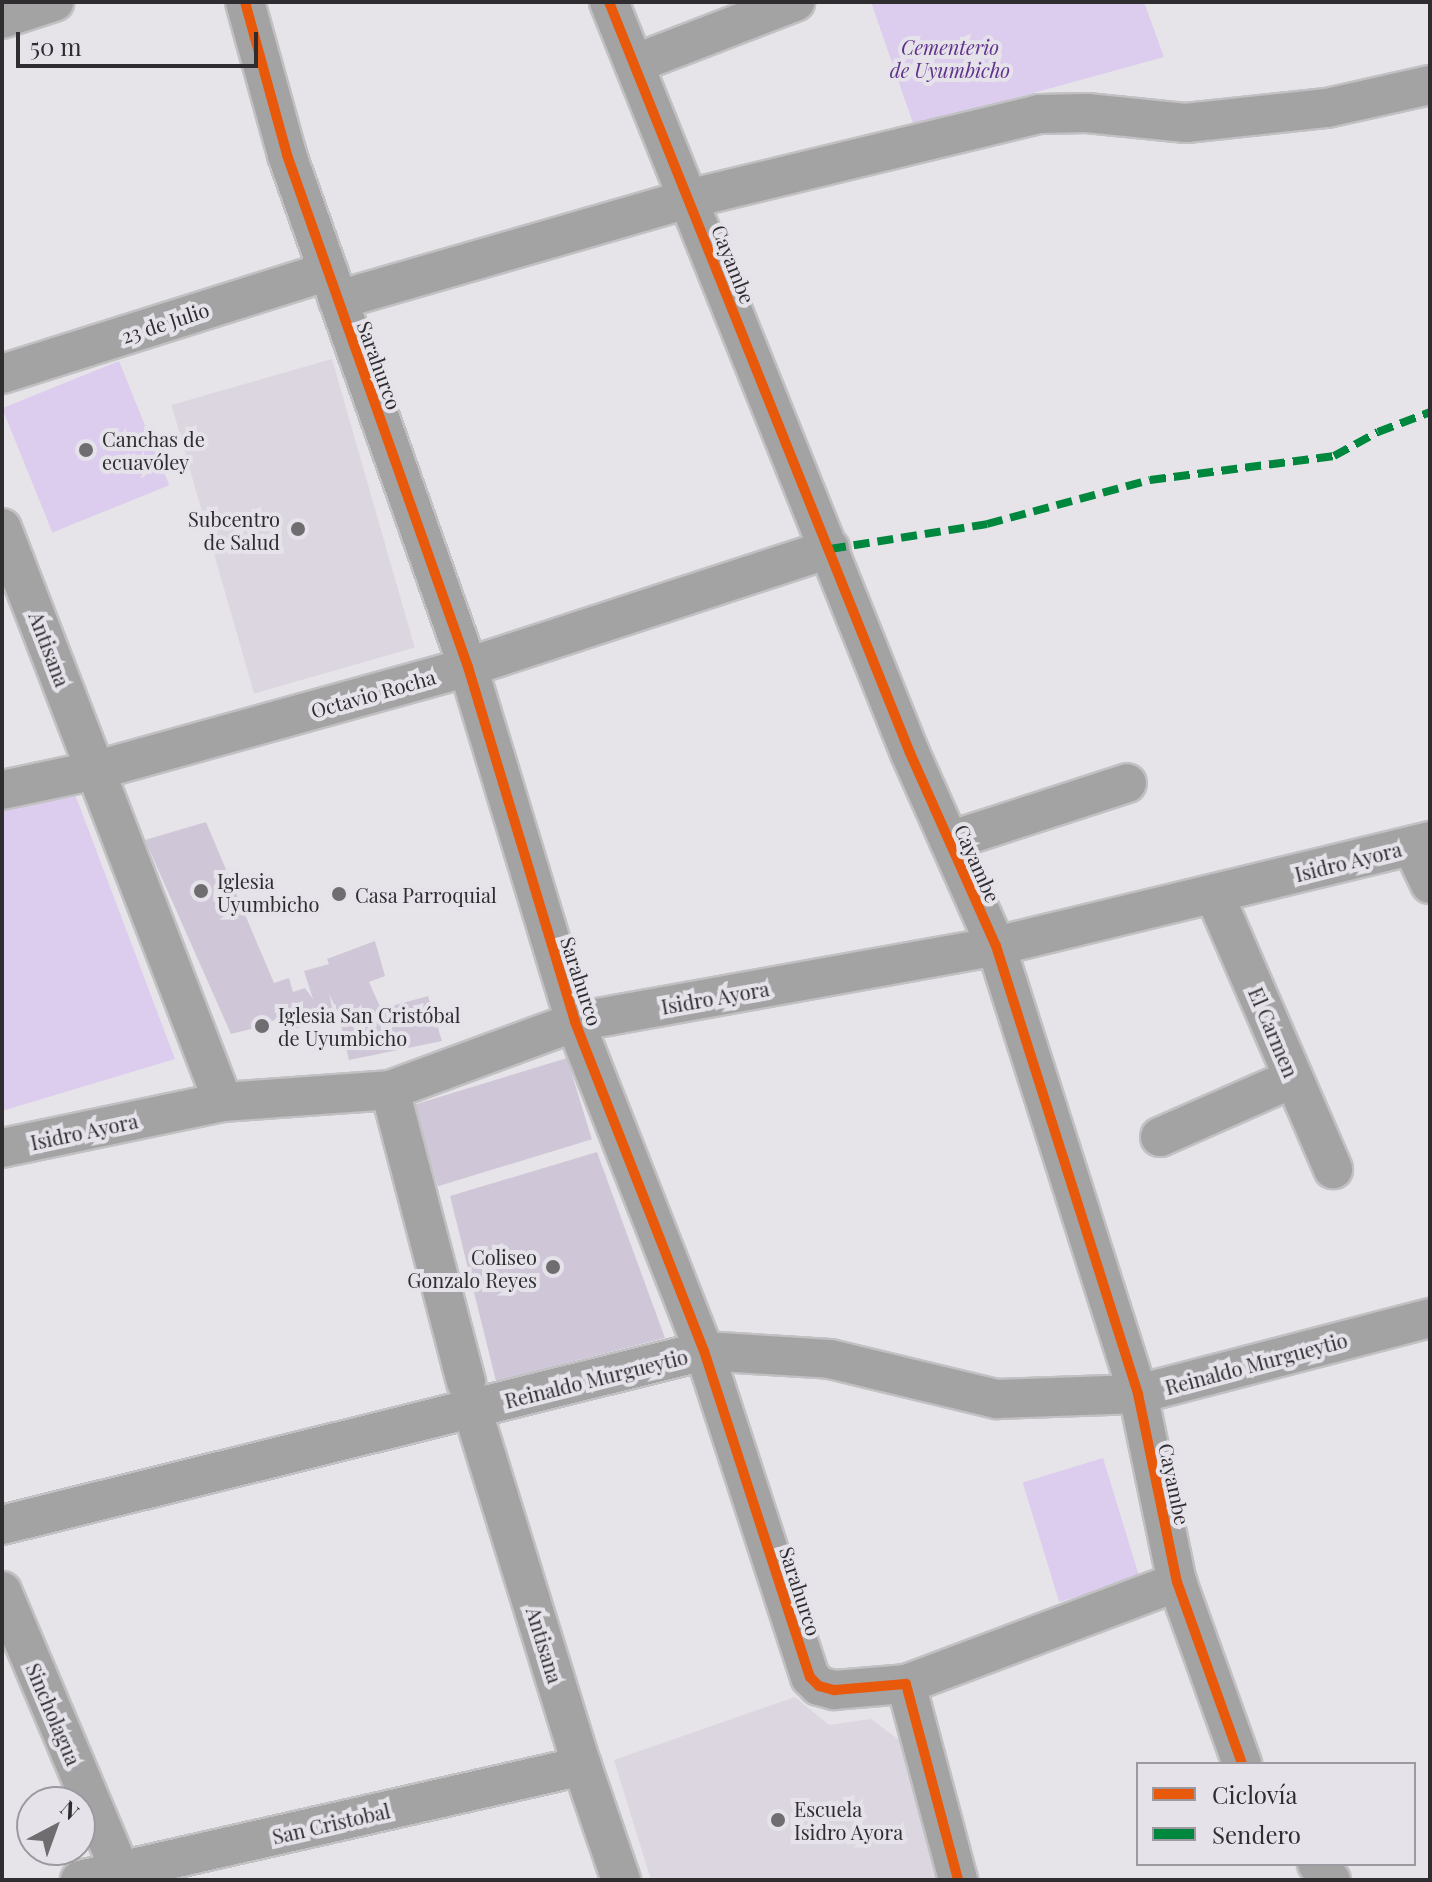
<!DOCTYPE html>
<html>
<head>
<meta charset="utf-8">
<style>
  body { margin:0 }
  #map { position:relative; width:1432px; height:1882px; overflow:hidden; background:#e6e4e8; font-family:"Playfair Display",serif }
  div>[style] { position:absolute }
  .built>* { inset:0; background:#dbd6e0; transform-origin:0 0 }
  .green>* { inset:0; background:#dccdef; transform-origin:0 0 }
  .building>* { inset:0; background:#cfc7d8; transform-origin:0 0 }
  .roads { filter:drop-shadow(2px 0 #c1c0c2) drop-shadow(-2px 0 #c1c0c2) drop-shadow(0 2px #c1c0c2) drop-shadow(0 -2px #c1c0c2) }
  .minor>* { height:38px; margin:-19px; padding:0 19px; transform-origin:19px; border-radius:19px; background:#a3a3a4 }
  .quiet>* { height:8px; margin-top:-4px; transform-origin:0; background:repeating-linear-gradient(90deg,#00873e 0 16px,transparent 0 24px) }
  .cycleway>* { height:10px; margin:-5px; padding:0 5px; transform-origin:5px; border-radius:5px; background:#e8590c }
  .dots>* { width:22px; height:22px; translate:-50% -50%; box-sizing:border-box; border:4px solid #e5e2ea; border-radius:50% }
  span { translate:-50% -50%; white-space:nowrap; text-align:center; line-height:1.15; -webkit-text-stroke:8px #e5e2ea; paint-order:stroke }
  .park-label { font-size:20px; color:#60328c; font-style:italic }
  .street-label { font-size:20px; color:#2f2d30 }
  .poi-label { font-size:20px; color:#2f2d30 }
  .left { translate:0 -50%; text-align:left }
  .right { translate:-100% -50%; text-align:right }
  .frame { position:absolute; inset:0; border:4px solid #2f2d30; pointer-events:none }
  .legend { position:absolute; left:1136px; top:1762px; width:280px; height:104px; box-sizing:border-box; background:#e5e2ea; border:2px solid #9c9aa0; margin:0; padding:10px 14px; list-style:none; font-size:24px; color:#2f2d30 }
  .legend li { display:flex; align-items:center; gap:16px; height:40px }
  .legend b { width:40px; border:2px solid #9c9aa0 }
  .north { position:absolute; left:16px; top:1786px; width:80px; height:80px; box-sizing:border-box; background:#e5e2ea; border:2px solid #9c9aa0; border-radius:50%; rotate:41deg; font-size:22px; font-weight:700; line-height:32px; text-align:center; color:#2f2d30 }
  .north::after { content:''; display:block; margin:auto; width:28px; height:36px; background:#6f6d70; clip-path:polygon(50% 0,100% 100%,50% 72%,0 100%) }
  .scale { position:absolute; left:16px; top:32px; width:242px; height:36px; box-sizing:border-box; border:4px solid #2f2d30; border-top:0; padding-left:10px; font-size:24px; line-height:28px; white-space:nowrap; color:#2f2d30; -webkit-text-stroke:6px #e5e2ea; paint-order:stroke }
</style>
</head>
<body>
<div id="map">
  <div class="built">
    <i style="left:332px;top:359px;width:300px;height:167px;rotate:74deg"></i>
    <i style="clip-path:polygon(795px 1697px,829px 1725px,871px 1719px,902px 1742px,941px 1880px,651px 1880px,614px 1760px)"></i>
  </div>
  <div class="green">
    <i style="clip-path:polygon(871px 2px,1144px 2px,1164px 57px,914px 126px)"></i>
    <i style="left:119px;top:361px;width:134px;height:126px;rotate:68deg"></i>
    <i style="clip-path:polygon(73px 789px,175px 1059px,2px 1111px,2px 810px)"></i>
    <i style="left:1103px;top:1458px;width:125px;height:84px;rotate:73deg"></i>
  </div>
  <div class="building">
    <i style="clip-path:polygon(206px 822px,274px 983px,289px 978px,293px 992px,305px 988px,313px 999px,304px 971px,329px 964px,327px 959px,375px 941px,385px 976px,369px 982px,381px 1009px,428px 996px,442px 1041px,349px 1060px,338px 1012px,329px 994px,334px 1015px,292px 1030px,284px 1015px,263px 1026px,231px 1034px,145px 840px)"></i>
    <i style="left:567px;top:1058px;width:85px;height:161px;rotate:73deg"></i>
    <i style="clip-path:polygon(597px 1152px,665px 1338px,496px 1381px,450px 1196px)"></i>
  </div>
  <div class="roads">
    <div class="minor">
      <i style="left:245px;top:2px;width:159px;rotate:74.6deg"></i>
      <i style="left:287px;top:155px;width:543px;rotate:70.53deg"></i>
      <i style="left:468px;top:667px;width:371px;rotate:73.2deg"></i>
      <i style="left:575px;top:1022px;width:353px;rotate:68.6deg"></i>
      <i style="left:704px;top:1351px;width:343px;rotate:72deg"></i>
      <i style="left:810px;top:1677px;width:13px;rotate:45deg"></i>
      <i style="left:819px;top:1686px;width:16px;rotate:15deg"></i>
      <i style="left:834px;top:1690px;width:72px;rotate:-4.8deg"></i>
      <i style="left:906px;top:1684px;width:203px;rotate:75.1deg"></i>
      <i style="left:609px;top:2px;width:809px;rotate:68.16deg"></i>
      <i style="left:910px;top:753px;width:211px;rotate:66deg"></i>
      <i style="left:996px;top:946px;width:470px;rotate:72.4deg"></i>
      <i style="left:1138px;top:1394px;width:192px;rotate:78.3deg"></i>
      <i style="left:1177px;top:1582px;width:193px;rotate:70.3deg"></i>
      <i style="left:2px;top:19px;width:55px;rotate:-18.1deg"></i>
      <i style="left:634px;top:64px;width:173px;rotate:-21.1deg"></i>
      <i style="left:338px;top:300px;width:364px;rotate:-16.1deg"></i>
      <i style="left:688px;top:199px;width:361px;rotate:-13.6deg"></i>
      <i style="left:1039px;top:114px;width:48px;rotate:-1.2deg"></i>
      <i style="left:1087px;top:113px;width:100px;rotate:5.8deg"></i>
      <i style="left:1186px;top:123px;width:142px;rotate:-6.1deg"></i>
      <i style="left:1327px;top:108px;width:106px;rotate:-12.6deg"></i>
      <i style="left:2px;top:374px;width:342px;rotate:-17.5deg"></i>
      <i style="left:2px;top:528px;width:615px;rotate:68.94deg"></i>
      <i style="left:2px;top:790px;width:97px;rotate:-11.9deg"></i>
      <i style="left:97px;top:770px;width:385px;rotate:-15.5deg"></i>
      <i style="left:468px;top:667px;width:381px;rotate:-18.1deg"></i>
      <i style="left:949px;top:841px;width:187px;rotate:-18deg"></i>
      <i style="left:1412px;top:846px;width:42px;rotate:64.7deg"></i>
      <i style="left:1214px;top:894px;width:300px;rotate:66.6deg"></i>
      <i style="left:390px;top:1090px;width:302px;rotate:75.4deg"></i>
      <i style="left:1160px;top:1137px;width:146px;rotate:-23.8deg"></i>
      <i style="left:2px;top:1148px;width:226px;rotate:-11.8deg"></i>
      <i style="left:223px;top:1102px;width:167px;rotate:-4.1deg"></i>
      <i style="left:390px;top:1090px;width:197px;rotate:-20.2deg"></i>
      <i style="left:575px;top:1022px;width:428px;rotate:-10.2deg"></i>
      <i style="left:996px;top:946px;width:447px;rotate:-13.6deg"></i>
      <i style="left:472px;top:1409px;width:374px;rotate:72.9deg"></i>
      <i style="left:582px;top:1766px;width:120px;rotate:71.1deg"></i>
      <i style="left:2px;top:1525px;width:723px;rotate:-13.92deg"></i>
      <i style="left:704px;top:1351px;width:126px;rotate:3.6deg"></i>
      <i style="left:830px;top:1359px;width:172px;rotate:13.5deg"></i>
      <i style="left:997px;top:1399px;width:141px;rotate:-2deg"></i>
      <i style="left:1138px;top:1394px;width:302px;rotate:-14.6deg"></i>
      <i style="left:2px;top:1591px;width:314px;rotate:67.1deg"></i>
      <i style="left:906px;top:1684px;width:290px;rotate:-20.6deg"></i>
      <i style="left:1317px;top:1864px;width:21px;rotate:49deg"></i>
      <i style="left:80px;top:1880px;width:515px;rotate:-12.79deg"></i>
    </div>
  </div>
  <div class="quiet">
    <i style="left:830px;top:549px;width:159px;rotate:-9deg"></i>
    <i style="left:987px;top:524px;width:169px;rotate:-15.1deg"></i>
    <i style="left:1150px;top:480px;width:186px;rotate:-7.4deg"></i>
    <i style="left:1334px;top:456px;width:50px;rotate:-28.6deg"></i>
    <i style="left:1378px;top:432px;width:56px;rotate:-21deg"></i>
  </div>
  <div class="cycleway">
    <i style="left:245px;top:2px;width:159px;rotate:74.6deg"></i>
    <i style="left:287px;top:155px;width:543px;rotate:70.53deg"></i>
    <i style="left:468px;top:667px;width:371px;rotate:73.2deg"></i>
    <i style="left:575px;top:1022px;width:353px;rotate:68.6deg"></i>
    <i style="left:704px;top:1351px;width:343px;rotate:72deg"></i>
    <i style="left:810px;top:1677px;width:13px;rotate:45deg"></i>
    <i style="left:819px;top:1686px;width:16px;rotate:15deg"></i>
    <i style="left:834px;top:1690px;width:72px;rotate:-4.8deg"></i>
    <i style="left:906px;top:1684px;width:203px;rotate:75.1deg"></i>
    <i style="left:609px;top:2px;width:809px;rotate:68.16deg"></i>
    <i style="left:910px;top:753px;width:211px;rotate:66deg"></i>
    <i style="left:996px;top:946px;width:470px;rotate:72.4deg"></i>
    <i style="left:1138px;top:1394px;width:192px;rotate:78.3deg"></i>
    <i style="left:1177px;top:1582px;width:193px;rotate:70.3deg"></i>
  </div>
  <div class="dots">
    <i style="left:86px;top:450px;background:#6f6d70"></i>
    <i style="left:298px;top:529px;background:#6f6d70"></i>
    <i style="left:201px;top:891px;background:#6f6d70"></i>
    <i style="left:339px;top:894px;background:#6f6d70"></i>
    <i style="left:262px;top:1026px;background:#6f6d70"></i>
    <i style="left:553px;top:1267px;background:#6f6d70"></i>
    <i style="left:778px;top:1820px;background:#6f6d70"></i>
  </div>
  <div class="park-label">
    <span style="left:950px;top:58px">Cementerio<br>de Uyumbicho</span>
  </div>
  <div class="street-label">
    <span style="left:734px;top:264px;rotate:68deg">Cayambe</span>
    <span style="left:165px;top:322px;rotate:-18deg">23 de Julio</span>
    <span style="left:380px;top:365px;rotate:70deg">Sarahurco</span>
    <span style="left:50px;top:649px;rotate:69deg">Antisana</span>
    <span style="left:373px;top:693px;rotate:-16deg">Octavio Rocha</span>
    <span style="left:1348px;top:861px;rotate:-14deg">Isidro Ayora</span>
    <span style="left:978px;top:863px;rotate:66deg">Cayambe</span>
    <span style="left:582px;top:981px;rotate:72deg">Sarahurco</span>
    <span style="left:715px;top:997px;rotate:-10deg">Isidro Ayora</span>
    <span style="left:1274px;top:1032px;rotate:67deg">El Carmen</span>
    <span style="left:84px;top:1131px;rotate:-12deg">Isidro Ayora</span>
    <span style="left:1256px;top:1363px;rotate:-15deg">Reinaldo Murgueytio</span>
    <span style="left:596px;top:1378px;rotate:-14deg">Reinaldo Murgueytio</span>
    <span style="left:1175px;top:1484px;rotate:78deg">Cayambe</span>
    <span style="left:801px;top:1591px;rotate:72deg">Sarahurco</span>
    <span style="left:545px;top:1645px;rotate:73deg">Antisana</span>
    <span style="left:54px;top:1714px;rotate:67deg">Sincholagua</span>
    <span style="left:331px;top:1823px;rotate:-13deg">San Cristobal</span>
  </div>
  <div class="poi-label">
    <span class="left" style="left:102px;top:450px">Canchas de<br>ecuavóley</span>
    <span class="right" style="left:280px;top:530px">Subcentro<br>de Salud</span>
    <span class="left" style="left:217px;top:892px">Iglesia<br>Uyumbicho</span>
    <span class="left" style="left:355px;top:894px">Casa Parroquial</span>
    <span class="left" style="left:278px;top:1026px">Iglesia San Cristóbal<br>de Uyumbicho</span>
    <span class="right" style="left:537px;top:1268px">Coliseo<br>Gonzalo Reyes</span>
    <span class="left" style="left:794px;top:1820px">Escuela<br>Isidro Ayora</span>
  </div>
  <div class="frame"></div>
  <ul class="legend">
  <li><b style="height:10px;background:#e8590c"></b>Ciclovía</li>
  <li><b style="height:10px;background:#00873e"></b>Sendero</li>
  </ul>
  <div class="north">N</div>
  <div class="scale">50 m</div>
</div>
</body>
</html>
